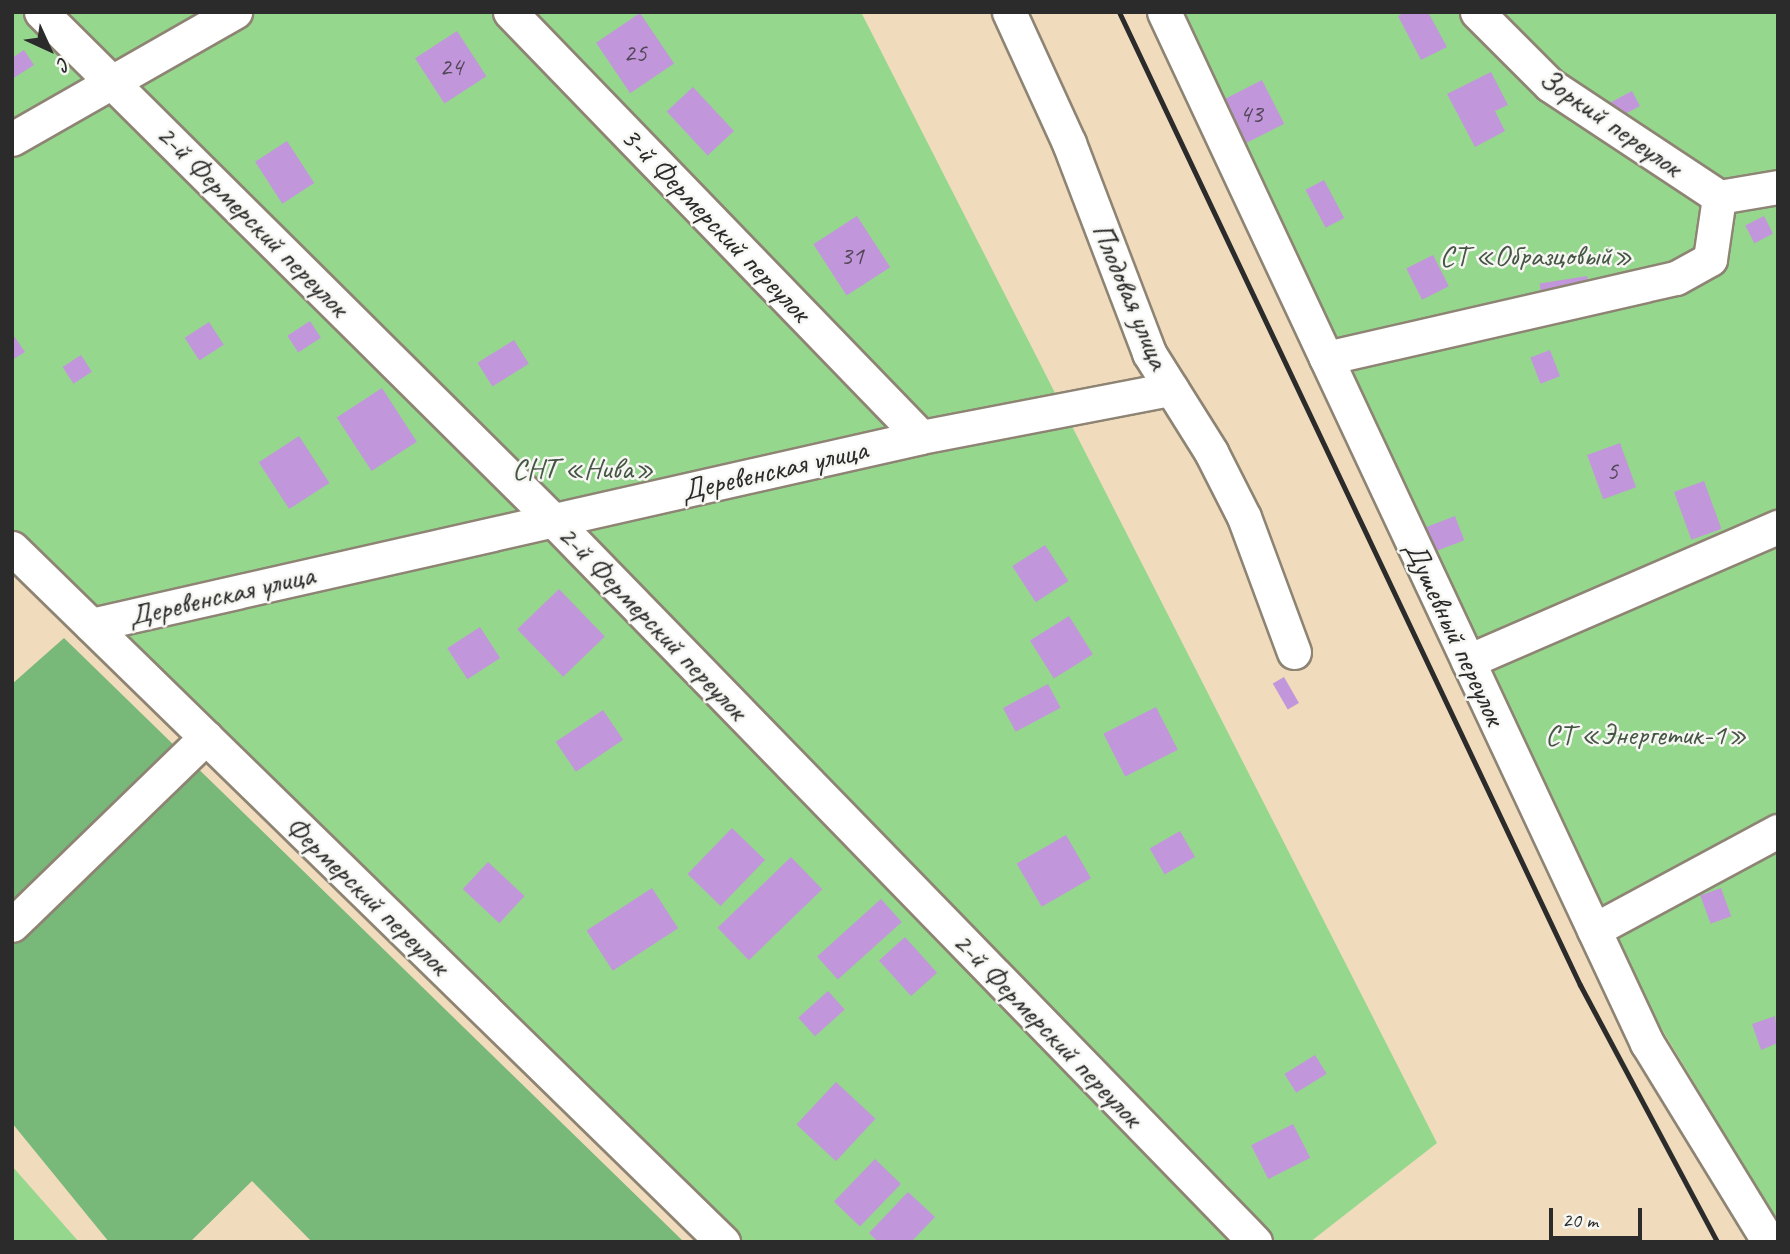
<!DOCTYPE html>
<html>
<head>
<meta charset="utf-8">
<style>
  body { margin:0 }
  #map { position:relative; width:1790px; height:1254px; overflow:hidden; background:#f0dcbc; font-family:Caveat,sans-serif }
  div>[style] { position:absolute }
  .green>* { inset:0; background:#96d78e }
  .forest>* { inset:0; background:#78b879 }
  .building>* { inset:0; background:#c296da; transform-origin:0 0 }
  .roads { filter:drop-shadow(2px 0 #8e8474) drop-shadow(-2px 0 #8e8474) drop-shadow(0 2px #8e8474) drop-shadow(0 -2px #8e8474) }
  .minor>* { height:33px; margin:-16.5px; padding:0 16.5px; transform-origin:16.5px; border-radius:16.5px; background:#fff }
  .rail>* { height:5px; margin:-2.5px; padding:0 2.5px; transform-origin:2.5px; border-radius:2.5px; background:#2b2b2b }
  span { translate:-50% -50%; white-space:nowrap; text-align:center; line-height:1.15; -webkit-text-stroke:5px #f6f6f2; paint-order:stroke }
  .number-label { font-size:26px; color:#514657 }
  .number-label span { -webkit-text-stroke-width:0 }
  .street-label { font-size:30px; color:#2b2b2b }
  .park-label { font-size:30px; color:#465644 }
  .frame { position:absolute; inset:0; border:14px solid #2b2b2b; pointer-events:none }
  .north { position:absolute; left:14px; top:14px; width:70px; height:70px; -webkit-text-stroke:5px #f6f6f2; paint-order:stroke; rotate:135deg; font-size:19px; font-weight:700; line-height:28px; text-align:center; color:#2b2b2b }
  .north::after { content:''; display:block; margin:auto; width:24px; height:32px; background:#2b2b2b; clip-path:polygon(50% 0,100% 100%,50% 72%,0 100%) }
  .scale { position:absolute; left:1549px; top:1208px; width:93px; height:32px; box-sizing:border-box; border:4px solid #2b2b2b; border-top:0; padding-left:9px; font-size:21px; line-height:24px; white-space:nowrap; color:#2b2b2b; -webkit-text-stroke:5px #f6f6f2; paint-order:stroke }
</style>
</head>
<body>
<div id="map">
  <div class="green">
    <i style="clip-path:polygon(12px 12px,861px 12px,1437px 1143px,1310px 1242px,725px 1242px,12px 546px)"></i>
    <i style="clip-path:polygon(1149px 12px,1778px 12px,1778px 1222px,1554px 850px)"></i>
    <i style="clip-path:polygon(12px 1166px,79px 1242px,12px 1242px)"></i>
  </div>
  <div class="forest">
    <i style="clip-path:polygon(64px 638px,684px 1242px,312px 1242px,252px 1181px,190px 1242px,109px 1242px,12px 1123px,12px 684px)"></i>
  </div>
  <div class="building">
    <i style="clip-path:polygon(1406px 12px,1428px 12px,1447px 47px,1421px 60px,1398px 16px)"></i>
    <i style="left:640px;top:13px;width:61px;height:53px;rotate:56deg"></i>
    <i style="left:457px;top:31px;width:54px;height:50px;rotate:57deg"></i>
    <i style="clip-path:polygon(24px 50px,34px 65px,12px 79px,12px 58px)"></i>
    <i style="clip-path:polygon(1491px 72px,1508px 105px,1495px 111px,1505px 131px,1475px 147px,1447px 94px)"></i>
    <i style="left:1262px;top:80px;width:49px;height:51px;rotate:63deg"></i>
    <i style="left:693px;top:87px;width:60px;height:36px;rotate:47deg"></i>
    <i style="left:1632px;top:91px;width:17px;height:26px;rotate:62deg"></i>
    <i style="left:287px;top:141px;width:50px;height:38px;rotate:57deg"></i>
    <i style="left:1324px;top:180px;width:43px;height:21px;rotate:62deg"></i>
    <i style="left:857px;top:216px;width:61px;height:52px;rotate:57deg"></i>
    <i style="left:1764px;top:216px;width:20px;height:21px;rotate:63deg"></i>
    <i style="left:1433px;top:255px;width:35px;height:30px;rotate:63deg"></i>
    <i style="left:1587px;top:276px;width:12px;height:48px;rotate:81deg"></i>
    <i style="left:310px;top:321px;width:20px;height:27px;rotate:57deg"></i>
    <i style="left:209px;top:322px;width:27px;height:29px;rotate:57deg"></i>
    <i style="clip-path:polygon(12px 333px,25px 352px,12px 360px)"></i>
    <i style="left:514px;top:340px;width:28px;height:43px;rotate:58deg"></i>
    <i style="left:1550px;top:350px;width:28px;height:21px;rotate:69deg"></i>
    <i style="left:81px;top:355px;width:20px;height:22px;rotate:57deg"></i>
    <i style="left:382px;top:388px;width:64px;height:54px;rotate:57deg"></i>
    <i style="left:299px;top:436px;width:56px;height:48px;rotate:57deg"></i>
    <i style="left:1620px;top:443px;width:47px;height:35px;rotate:70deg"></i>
    <i style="left:1704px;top:481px;width:51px;height:32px;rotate:70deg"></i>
    <i style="left:1455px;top:516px;width:26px;height:34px;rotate:69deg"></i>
    <i style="left:1045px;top:545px;width:43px;height:39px;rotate:57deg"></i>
    <i style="left:559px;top:589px;width:66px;height:58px;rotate:46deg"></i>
    <i style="left:1069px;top:616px;width:45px;height:46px;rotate:58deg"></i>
    <i style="left:480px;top:627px;width:37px;height:39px;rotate:57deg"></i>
    <i style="left:1284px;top:677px;width:30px;height:13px;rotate:60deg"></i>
    <i style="left:1048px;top:684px;width:27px;height:51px;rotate:62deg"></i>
    <i style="left:1156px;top:707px;width:48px;height:59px;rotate:63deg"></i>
    <i style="left:603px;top:710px;width:36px;height:57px;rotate:56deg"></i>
    <i style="left:732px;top:828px;width:46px;height:64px;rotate:44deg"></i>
    <i style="left:1180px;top:831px;width:30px;height:35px;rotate:60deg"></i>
    <i style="left:1066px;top:835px;width:50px;height:57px;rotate:60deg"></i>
    <i style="left:791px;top:857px;width:45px;height:102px;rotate:46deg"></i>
    <i style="left:488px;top:862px;width:50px;height:37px;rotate:43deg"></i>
    <i style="left:652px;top:888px;width:48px;height:78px;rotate:57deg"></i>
    <i style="left:1721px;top:888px;width:30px;height:22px;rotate:70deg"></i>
    <i style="left:881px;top:899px;width:31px;height:86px;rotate:48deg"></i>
    <i style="left:905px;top:937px;width:48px;height:35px;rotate:48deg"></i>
    <i style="left:828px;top:991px;width:25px;height:40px;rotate:48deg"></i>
    <i style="clip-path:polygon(1775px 1016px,1778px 1043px,1761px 1050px,1752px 1024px)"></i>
    <i style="left:1315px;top:1055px;width:22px;height:36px;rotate:58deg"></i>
    <i style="left:836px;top:1082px;width:54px;height:58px;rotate:43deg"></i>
    <i style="left:1293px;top:1124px;width:38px;height:47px;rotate:63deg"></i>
    <i style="left:875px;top:1159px;width:36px;height:59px;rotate:44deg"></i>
    <i style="clip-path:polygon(908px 1192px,935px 1217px,911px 1242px,878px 1242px,869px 1233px)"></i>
  </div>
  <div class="roads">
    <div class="minor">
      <i style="left:41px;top:12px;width:721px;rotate:44.78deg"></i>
      <i style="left:553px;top:520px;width:1007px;rotate:45.8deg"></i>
      <i style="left:510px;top:12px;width:591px;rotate:45.96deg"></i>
      <i style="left:1009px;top:12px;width:144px;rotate:65.4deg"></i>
      <i style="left:1069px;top:143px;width:225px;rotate:69.1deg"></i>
      <i style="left:1149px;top:353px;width:117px;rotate:57.9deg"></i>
      <i style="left:1211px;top:452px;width:73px;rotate:63.1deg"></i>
      <i style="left:1244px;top:517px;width:144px;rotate:69.7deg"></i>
      <i style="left:1164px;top:12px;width:1139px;rotate:64.9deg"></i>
      <i style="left:1647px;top:1043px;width:233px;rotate:58.5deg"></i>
      <i style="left:1477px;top:12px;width:103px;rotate:45deg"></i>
      <i style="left:1550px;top:85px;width:203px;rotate:33.5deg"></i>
      <i style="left:12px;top:139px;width:257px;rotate:-29.7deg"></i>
      <i style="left:1719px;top:197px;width:60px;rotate:-9.6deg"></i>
      <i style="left:1326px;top:358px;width:359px;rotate:-12.9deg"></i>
      <i style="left:1676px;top:278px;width:39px;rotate:-29deg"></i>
      <i style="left:1710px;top:259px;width:63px;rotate:-81.7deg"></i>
      <i style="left:12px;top:548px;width:994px;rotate:44.31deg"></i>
      <i style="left:91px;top:625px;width:851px;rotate:-12.76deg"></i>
      <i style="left:921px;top:437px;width:255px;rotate:-10.9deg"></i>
      <i style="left:1468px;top:661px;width:338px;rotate:-23.4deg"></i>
      <i style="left:12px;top:925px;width:270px;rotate:-44.1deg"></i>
      <i style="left:1594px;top:930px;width:209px;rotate:-28.3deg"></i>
    </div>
  </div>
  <div class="rail">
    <i style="left:1119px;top:12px;width:1077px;rotate:64.65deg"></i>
    <i style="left:1580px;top:985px;width:291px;rotate:61.9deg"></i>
  </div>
  <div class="number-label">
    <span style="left:635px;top:53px">25</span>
    <span style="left:451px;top:67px">24</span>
    <span style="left:1251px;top:114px">43</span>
    <span style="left:852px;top:256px">31</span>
    <span style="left:1612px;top:471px">5</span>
  </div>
  <div class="street-label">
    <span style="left:1611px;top:122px;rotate:35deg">Зоркий переулок</span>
    <span style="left:253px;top:220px;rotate:45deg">2-й Фермерский переулок</span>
    <span style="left:716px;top:224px;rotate:46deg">3-й Фермерский переулок</span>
    <span style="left:1131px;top:296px;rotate:67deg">Плодовая улица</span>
    <span style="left:774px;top:470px;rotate:-13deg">Деревенская улица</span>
    <span style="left:221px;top:595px;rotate:-13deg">Деревенская улица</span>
    <span style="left:653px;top:622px;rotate:46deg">2-й Фермерский переулок</span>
    <span style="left:1455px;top:633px;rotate:65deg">Душевный переулок</span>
    <span style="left:368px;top:895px;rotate:44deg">Фермерский переулок</span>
    <span style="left:1048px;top:1029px;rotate:46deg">2-й Фермерский переулок</span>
  </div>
  <div class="park-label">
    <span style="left:1536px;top:255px">СТ «Образцовый»</span>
    <span style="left:583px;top:468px">СНТ «Нива»</span>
    <span style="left:1646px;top:734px">СТ «Энергетик-1»</span>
  </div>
  <div class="frame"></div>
  <div class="north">С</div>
  <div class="scale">20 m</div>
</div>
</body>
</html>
